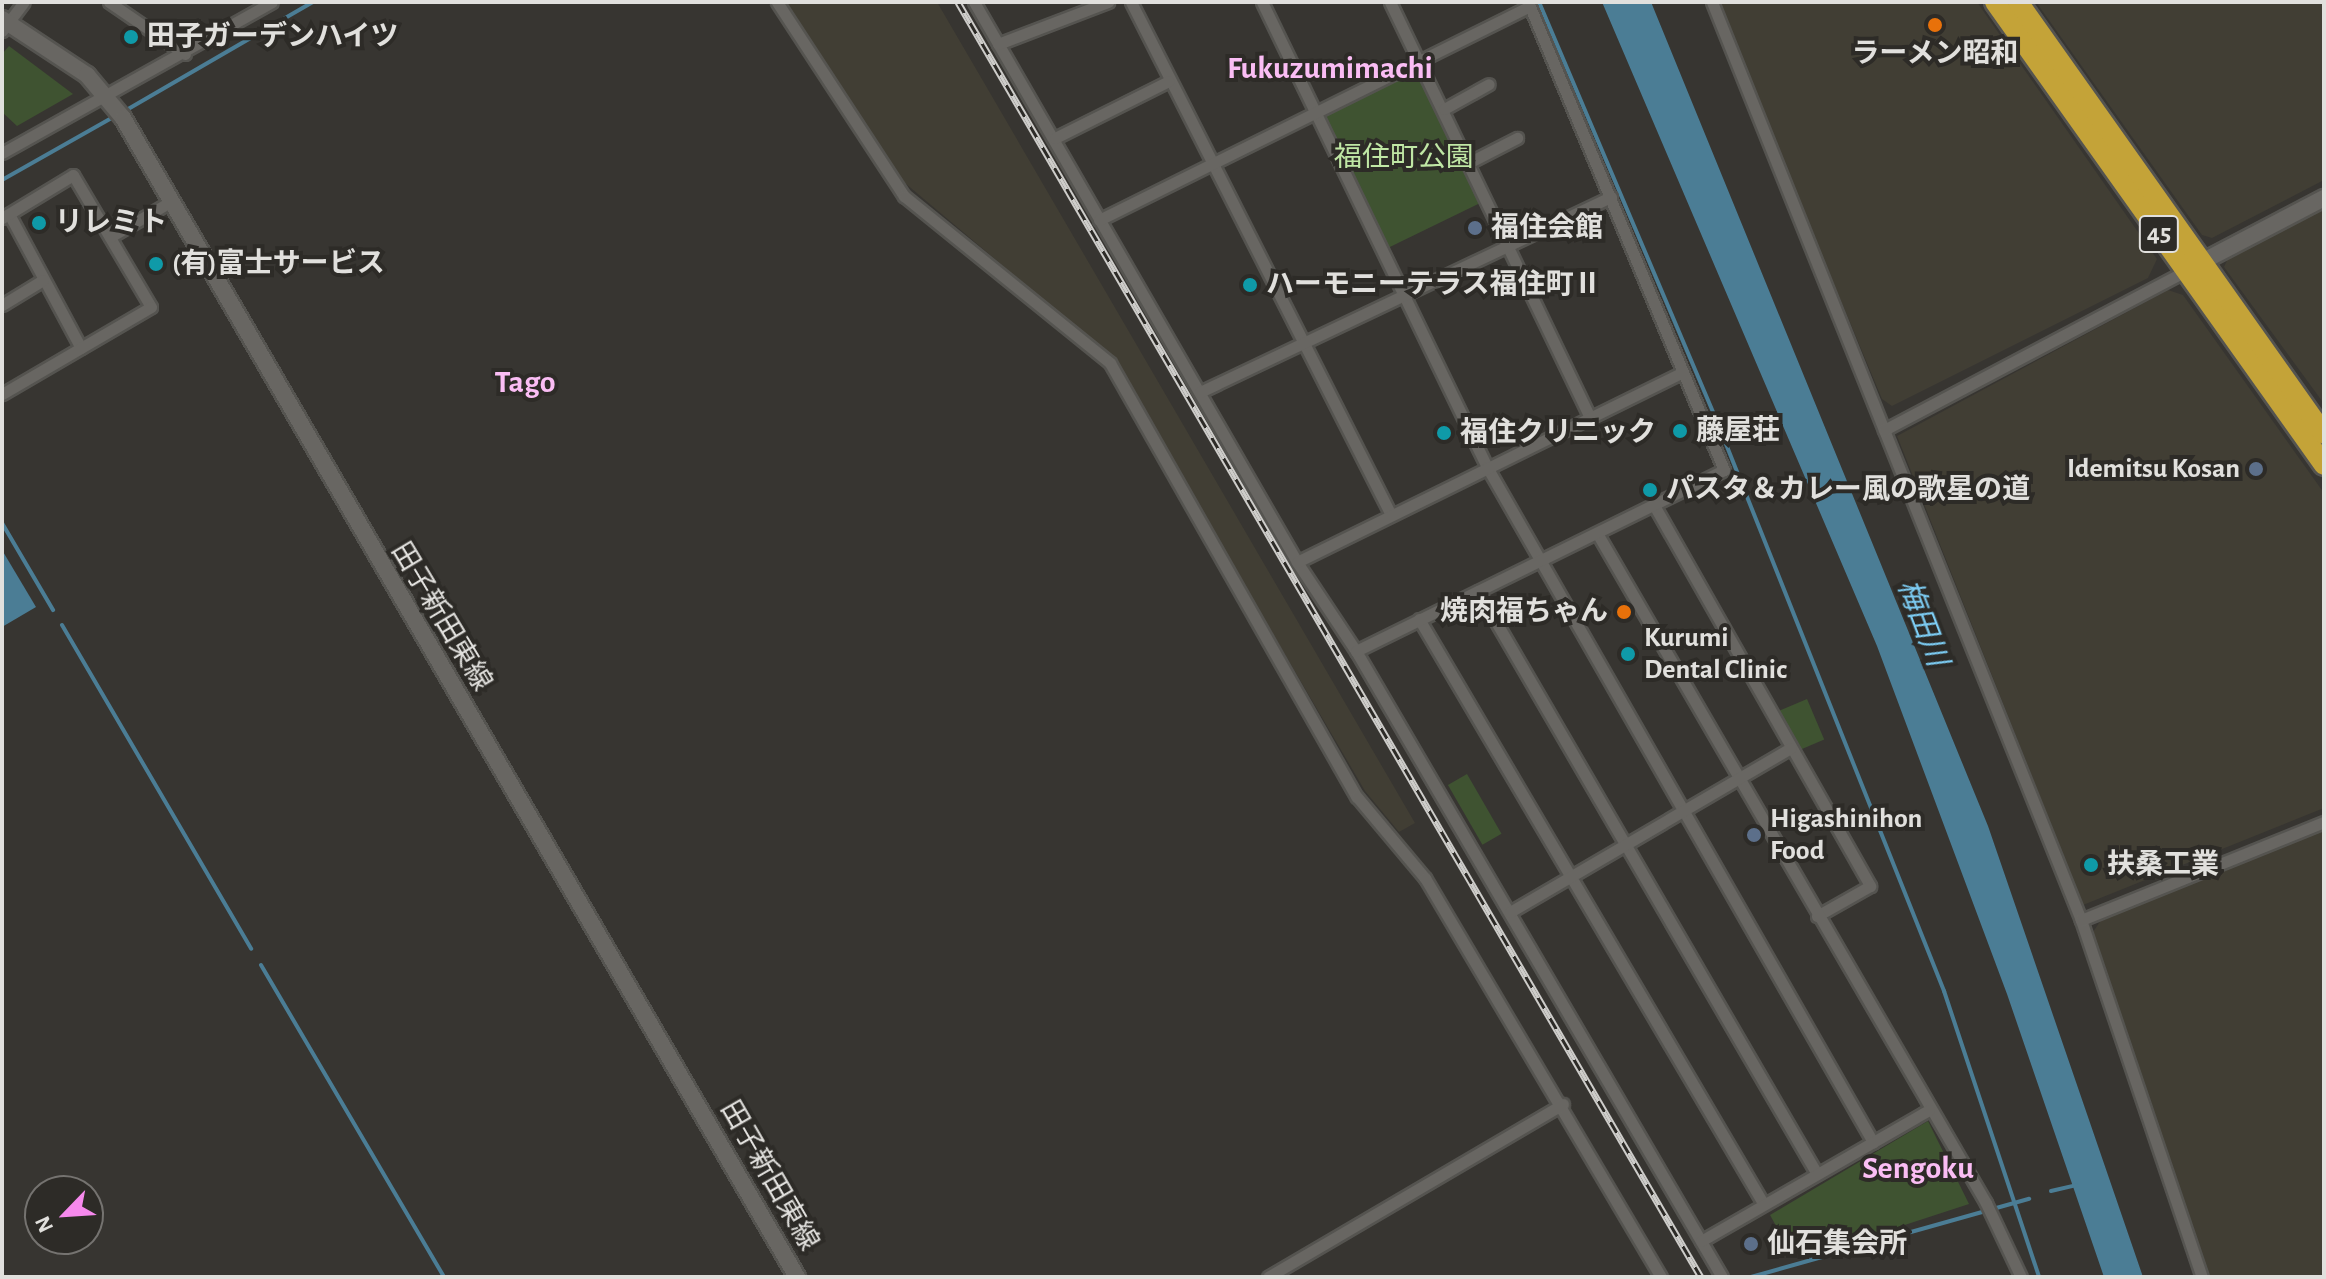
<!DOCTYPE html>
<html>
<head>
<meta charset="utf-8">
<style>
  body { margin:0 }
  #map { position:relative; width:2326px; height:1279px; overflow:hidden; background:#373531; font-family:"Alegreya Sans","Noto Sans JP",sans-serif }
  div>[style] { position:absolute }
  .built>* { inset:0; background:#413e34 }
  .green>* { inset:0; background:#3f5331; transform-origin:0 0 }
  .water>* { inset:0; background:#4b7d95 }
  .stream>* { height:4px; margin:-2px; padding:0 2px; transform-origin:2px; border-radius:2px; background:#4b7d95 }
  .roads { filter:drop-shadow(2px 0 #555450) drop-shadow(-2px 0 #555450) drop-shadow(0 2px #555450) drop-shadow(0 -2px #555450) }
  .street>* { height:11px; margin:-5.5px; padding:0 5.5px; transform-origin:5.5px; border-radius:5.5px; background:#686662 }
  .secondary>* { height:16px; margin:-8px; padding:0 8px; transform-origin:8px; border-radius:8px; background:#686662 }
  .highway>* { height:20px; margin:-10px; padding:0 10px; transform-origin:10px; border-radius:10px; background:#c4a338 }
  .rail>* { height:7px; margin-top:-3.5px; transform-origin:0; background:repeating-linear-gradient(90deg,#2d2b27 0 12px,#cecdca 0 24px); box-sizing:border-box; border-block:2px solid #cecdca }
  .dots>* { width:22px; height:22px; translate:-50% -50%; box-sizing:border-box; border:4px solid #2d2b27; border-radius:50% }
  span { translate:-50% -50%; white-space:nowrap; text-align:center; line-height:1.15; -webkit-text-stroke:8px #2d2b27; paint-order:stroke }
  .shield-label span { padding:2px 6px; background:#2d2b27; border:2px solid; border-radius:6px; -webkit-text-stroke-width:0 }
  .shield-label { font-size:26px; color:#e1e0dd; font-weight:700 }
  .poi-label { font-size:28px; color:#e1e0dd; font-weight:700 }
  .left { translate:0 -50%; text-align:left }
  .right { translate:-100% -50%; text-align:right }
  .park-label { font-size:28px; color:#c0e7a5 }
  .street-label { font-size:28px; color:#e1e0dd }
  .water-label { font-size:30px; color:#7dcdf4; font-style:italic }
  .quarter-label { font-size:32px; color:#fabdf4; font-weight:700 }
  .frame { position:absolute; inset:0; border:4px solid #e1e0dd; pointer-events:none }
  .north { position:absolute; left:24px; top:1175px; width:80px; height:80px; box-sizing:border-box; background:#2d2b27; border:2px solid #757370; border-radius:50%; rotate:245deg; font-size:22px; font-weight:700; line-height:32px; text-align:center; color:#e1e0dd }
  .north::after { content:''; display:block; margin:auto; width:28px; height:36px; background:#f689ed; clip-path:polygon(50% 0,100% 100%,50% 72%,0 100%) }
</style>
</head>
<body>
<div id="map">
  <div class="built">
    <i style="clip-path:polygon(786px 2px,937px 2px,1415px 823px,1399px 832px,1365px 791px,1111px 357px,886px 167px)"></i>
    <i style="clip-path:polygon(1716px 2px,1977px 2px,2157px 259px,2148px 278px,1892px 406px,1882px 399px)"></i>
    <i style="clip-path:polygon(2036px 2px,2324px 2px,2324px 180px,2212px 238px,2202px 235px)"></i>
    <i style="clip-path:polygon(2324px 206px,2324px 399px,2322px 401px,2224px 267px,2229px 256px)"></i>
    <i style="clip-path:polygon(2168px 290px,2183px 295px,2324px 493px,2324px 808px,2083px 905px,1897px 436px)"></i>
    <i style="clip-path:polygon(2318px 830px,2324px 832px,2324px 1277px,2209px 1277px,2093px 932px,2103px 917px)"></i>
  </div>
  <div class="green">
    <i style="clip-path:polygon(9px 46px,73px 94px,17px 126px,2px 112px,2px 54px)"></i>
    <i style="left:1419px;top:67px;width:149px;height:108px;rotate:64deg"></i>
    <i style="left:1807px;top:699px;width:44px;height:33px;rotate:67deg"></i>
    <i style="left:1467px;top:774px;width:69px;height:22px;rotate:60deg"></i>
    <i style="clip-path:polygon(1928px 1121px,1969px 1204px,1874px 1235px,1788px 1248px,1770px 1215px)"></i>
  </div>
  <div class="water">
    <i style="clip-path:polygon(1602px 2px,1651px 2px,1988px 826px,2143px 1277px,2104px 1277px,2007px 994px,1877px 646px)"></i>
    <i style="clip-path:polygon(2px 550px,36px 607px,2px 627px)"></i>
  </div>
  <div class="stream">
    <i style="left:1539px;top:2px;width:469px;rotate:67deg"></i>
    <i style="left:1722px;top:434px;width:600px;rotate:68.27deg"></i>
    <i style="left:1944px;top:991px;width:301px;rotate:71.6deg"></i>
    <i style="left:123px;top:112px;width:220px;rotate:-30.1deg"></i>
    <i style="left:2px;top:180px;width:130px;rotate:-29.5deg"></i>
    <i style="left:2px;top:523px;width:101px;rotate:59.6deg"></i>
    <i style="left:62px;top:625px;width:375px;rotate:59.7deg"></i>
    <i style="left:261px;top:965px;width:362px;rotate:59.6deg"></i>
    <i style="left:2051px;top:1191px;width:26px;rotate:-13deg"></i>
    <i style="left:1751px;top:1277px;width:289px;rotate:-15.7deg"></i>
  </div>
  <div class="roads">
    <div class="street">
      <i style="left:109px;top:2px;width:92px;rotate:34.4deg"></i>
      <i style="left:777px;top:2px;width:232px;rotate:56.8deg"></i>
      <i style="left:904px;top:196px;width:265px;rotate:39deg"></i>
      <i style="left:1110px;top:363px;width:499px;rotate:60.4deg"></i>
      <i style="left:1357px;top:797px;width:106px;rotate:50deg"></i>
      <i style="left:1425px;top:878px;width:464px;rotate:59.4deg"></i>
      <i style="left:974px;top:2px;width:646px;rotate:60.02deg"></i>
      <i style="left:1297px;top:562px;width:107px;rotate:56.5deg"></i>
      <i style="left:1356px;top:651px;width:725px;rotate:59.69deg"></i>
      <i style="left:1131px;top:2px;width:575px;rotate:63.12deg"></i>
      <i style="left:1262px;top:2px;width:517px;rotate:64.18deg"></i>
      <i style="left:1487px;top:467px;width:778px;rotate:60.24deg"></i>
      <i style="left:1390px;top:2px;width:461px;rotate:64.3deg"></i>
      <i style="left:1712px;top:2px;width:989px;rotate:68.1deg"></i>
      <i style="left:2081px;top:920px;width:377px;rotate:71.3deg"></i>
      <i style="left:2px;top:31px;width:36px;rotate:-53deg"></i>
      <i style="left:998px;top:44px;width:118px;rotate:-20.9deg"></i>
      <i style="left:1444px;top:109px;width:51px;rotate:-29.1deg"></i>
      <i style="left:1055px;top:138px;width:127px;rotate:-26.6deg"></i>
      <i style="left:2px;top:153px;width:309px;rotate:-29.2deg"></i>
      <i style="left:1470px;top:162px;width:53px;rotate:-27.1deg"></i>
      <i style="left:9px;top:214px;width:152px;rotate:61.8deg"></i>
      <i style="left:2px;top:218px;width:83px;rotate:-31.2deg"></i>
      <i style="left:73px;top:175px;width:153px;rotate:59.4deg"></i>
      <i style="left:151px;top:307px;width:173px;rotate:149.7deg"></i>
      <i style="left:1099px;top:220px;width:481px;rotate:-26.4deg"></i>
      <i style="left:110px;top:237px;width:69px;rotate:-30.3deg"></i>
      <i style="left:2px;top:305px;width:48px;rotate:-31.4deg"></i>
      <i style="left:1200px;top:392px;width:455px;rotate:-25.4deg"></i>
      <i style="left:1884px;top:430px;width:340px;rotate:-27.8deg"></i>
      <i style="left:1655px;top:507px;width:436px;rotate:60.4deg"></i>
      <i style="left:1870px;top:886px;width:61px;rotate:150.5deg"></i>
      <i style="left:1597px;top:533px;width:775px;rotate:59.86deg"></i>
      <i style="left:1986px;top:1203px;width:82px;rotate:64.7deg"></i>
      <i style="left:1297px;top:562px;width:430px;rotate:-26.2deg"></i>
      <i style="left:1478px;top:591px;width:674px;rotate:59.82deg"></i>
      <i style="left:1419px;top:619px;width:678px;rotate:59.5deg"></i>
      <i style="left:1356px;top:651px;width:410px;rotate:-26.2deg"></i>
      <i style="left:1724px;top:470px;width:507px;rotate:-112.72deg"></i>
      <i style="left:1510px;top:912px;width:325px;rotate:-30.3deg"></i>
      <i style="left:2081px;top:920px;width:262px;rotate:-22deg"></i>
      <i style="left:1701px;top:1241px;width:263px;rotate:-29.9deg"></i>
      <i style="left:1268px;top:1277px;width:342px;rotate:-30.4deg"></i>
    </div>
    <div class="secondary">
      <i style="left:2px;top:19px;width:102px;rotate:33.4deg"></i>
      <i style="left:87px;top:75px;width:56px;rotate:50.1deg"></i>
      <i style="left:123px;top:118px;width:1341px;rotate:59.82deg"></i>
      <i style="left:2194px;top:266px;width:147px;rotate:-27.6deg"></i>
    </div>
    <div class="highway">
      <i style="left:1995px;top:2px;width:568px;rotate:54.6deg"></i>
      <i style="left:2018px;top:2px;width:529px;rotate:54.69deg"></i>
    </div>
  </div>
  <div class="rail">
    <i style="left:958px;top:2px;width:1476px;rotate:59.77deg"></i>
  </div>
  <div class="dots">
    <i style="left:1935px;top:25px;background:#e8710a"></i>
    <i style="left:131px;top:37px;background:#0f9aa8"></i>
    <i style="left:39px;top:223px;background:#0f9aa8"></i>
    <i style="left:1475px;top:228px;background:#5c6f8a"></i>
    <i style="left:156px;top:264px;background:#0f9aa8"></i>
    <i style="left:1250px;top:285px;background:#0f9aa8"></i>
    <i style="left:1680px;top:431px;background:#0f9aa8"></i>
    <i style="left:1444px;top:433px;background:#0f9aa8"></i>
    <i style="left:2256px;top:469px;background:#5c6f8a"></i>
    <i style="left:1650px;top:490px;background:#0f9aa8"></i>
    <i style="left:1624px;top:612px;background:#e8710a"></i>
    <i style="left:1628px;top:654px;background:#0f9aa8"></i>
    <i style="left:1754px;top:835px;background:#5c6f8a"></i>
    <i style="left:2091px;top:865px;background:#0f9aa8"></i>
    <i style="left:1751px;top:1244px;background:#5c6f8a"></i>
  </div>
  <div class="shield-label">
    <span style="left:2159px;top:234px">45</span>
  </div>
  <div class="poi-label">
    <span class="left" style="left:147px;top:37px">田子ガーデンハイツ</span>
    <span style="left:1935px;top:54px">ラーメン昭和</span>
    <span class="left" style="left:55px;top:223px">リレミト</span>
    <span class="left" style="left:1491px;top:228px">福住会館</span>
    <span class="left" style="left:172px;top:264px">(有)富士サービス</span>
    <span class="left" style="left:1266px;top:285px">ハーモニーテラス福住町Ⅱ</span>
    <span class="left" style="left:1696px;top:431px">藤屋荘</span>
    <span class="left" style="left:1460px;top:433px">福住クリニック</span>
    <span class="right" style="left:2240px;top:469px">Idemitsu Kosan</span>
    <span class="left" style="left:1666px;top:490px">パスタ＆カレー風の歌星の道</span>
    <span class="right" style="left:1608px;top:612px">焼肉福ちゃん</span>
    <span class="left" style="left:1644px;top:654px">Kurumi<br>Dental Clinic</span>
    <span class="left" style="left:1770px;top:835px">Higashinihon<br>Food</span>
    <span class="left" style="left:2107px;top:865px">扶桑工業</span>
    <span class="left" style="left:1767px;top:1244px">仙石集会所</span>
  </div>
  <div class="park-label">
    <span style="left:1404px;top:158px">福住町公園</span>
  </div>
  <div class="street-label">
    <span style="left:441px;top:617px;rotate:59deg">田子新田東線</span>
    <span style="left:769px;top:1176px;rotate:60deg">田子新田東線</span>
  </div>
  <div class="water-label">
    <span style="left:1922px;top:623px;rotate:69deg">梅田川</span>
  </div>
  <div class="quarter-label">
    <span style="left:1330px;top:68px">Fukuzumimachi</span>
    <span style="left:525px;top:382px">Tago</span>
    <span style="left:1918px;top:1168px">Sengoku</span>
  </div>
  <div class="frame"></div>
  <div class="north">N</div>
</div>
</body>
</html>
